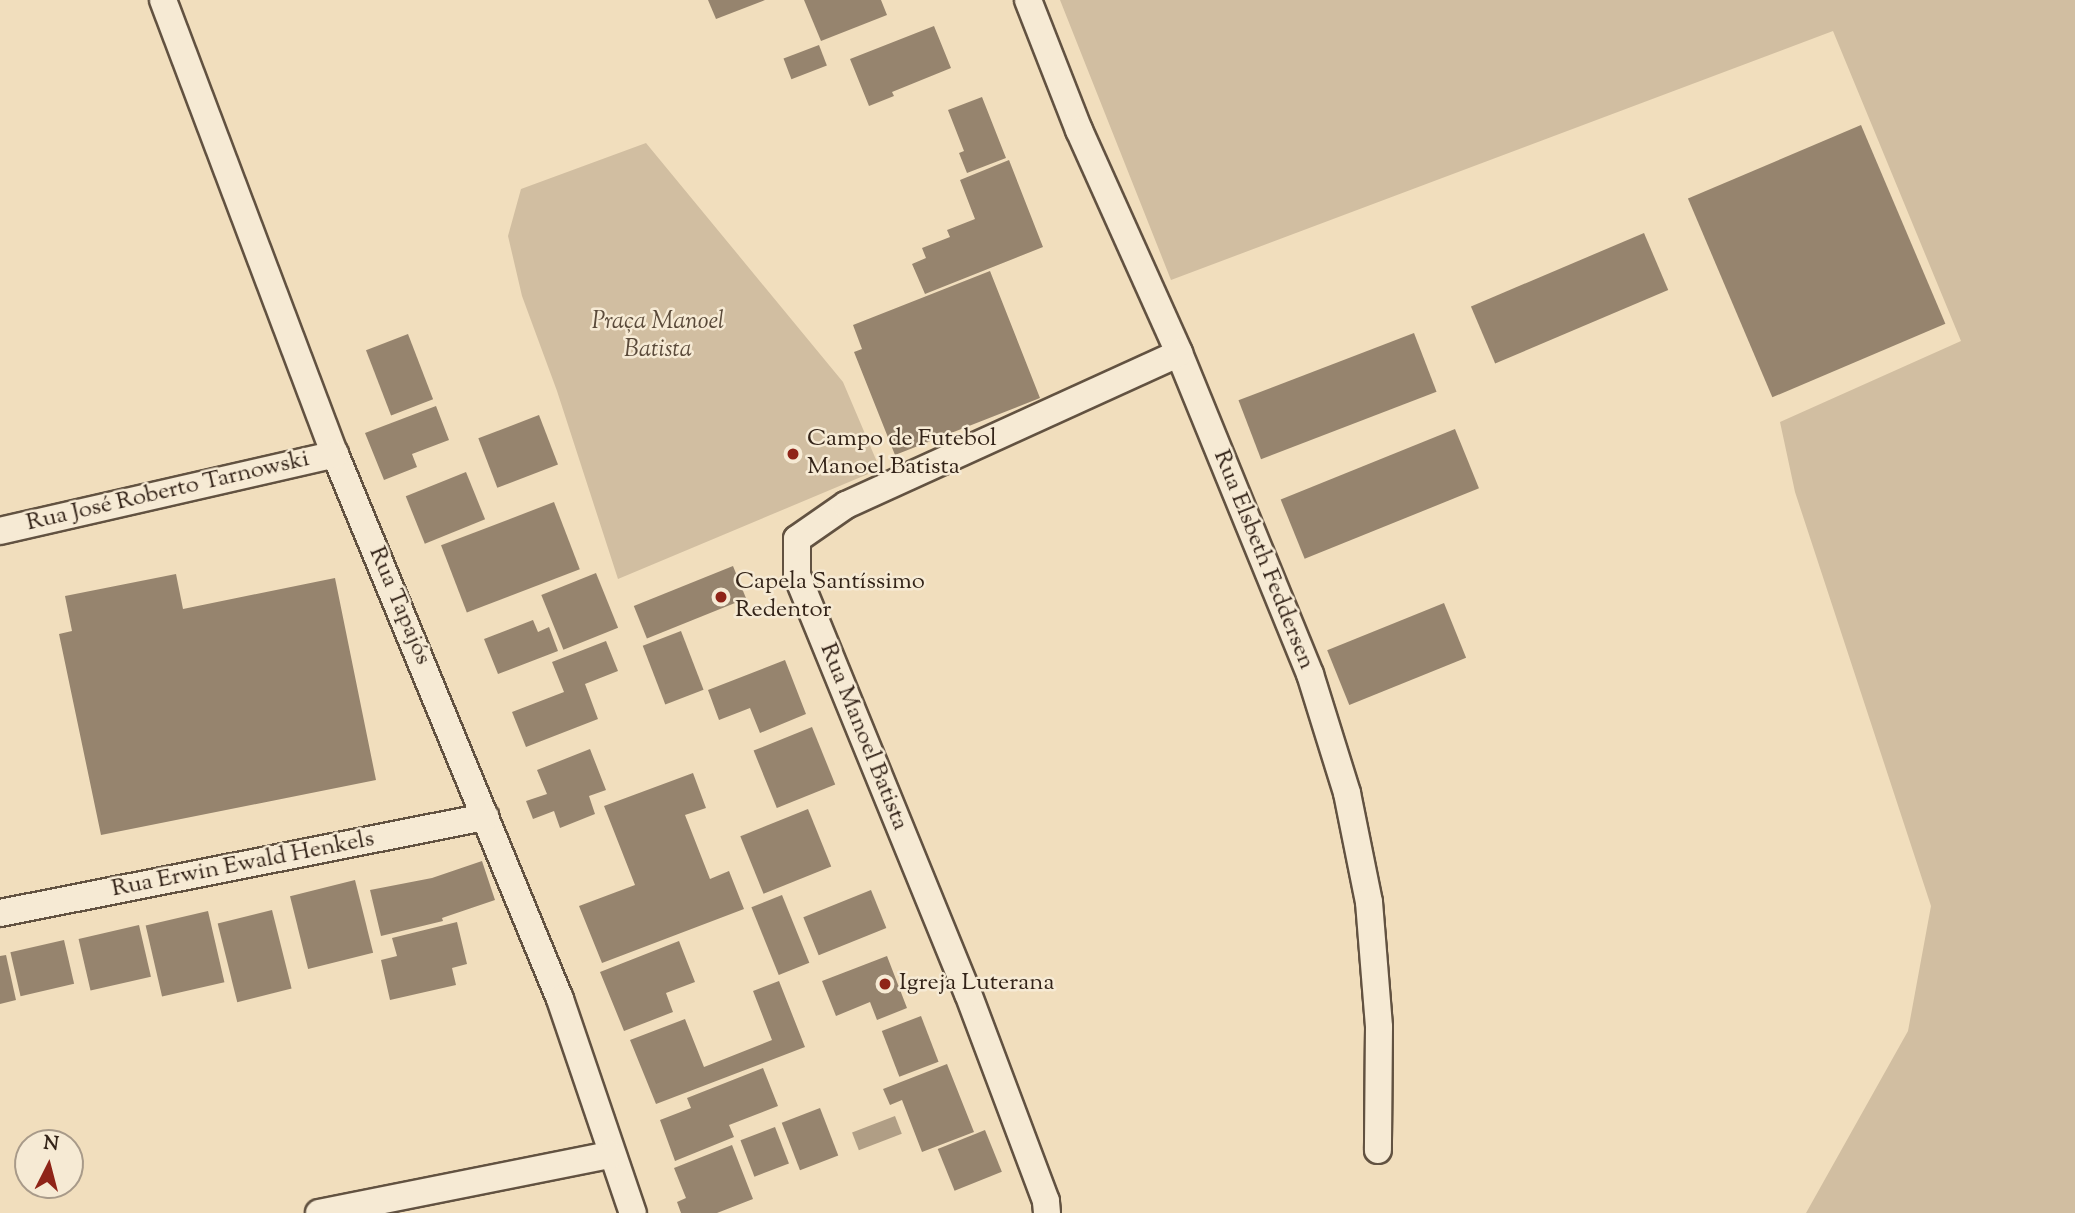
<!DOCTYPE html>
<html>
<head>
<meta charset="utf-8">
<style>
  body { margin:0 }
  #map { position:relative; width:2075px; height:1213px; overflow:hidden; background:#f1debd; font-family:"Sorts Mill Goudy",serif }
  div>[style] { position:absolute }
  .green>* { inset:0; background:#d1bea1 }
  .water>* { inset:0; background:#b09e85; transform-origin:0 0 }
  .building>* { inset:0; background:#96846e; transform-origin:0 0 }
  .roads { filter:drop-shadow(2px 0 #625241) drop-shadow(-2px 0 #625241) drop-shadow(0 2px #625241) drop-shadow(0 -2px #625241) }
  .street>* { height:26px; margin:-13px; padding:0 13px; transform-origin:13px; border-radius:13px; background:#f6ead4 }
  .dots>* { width:19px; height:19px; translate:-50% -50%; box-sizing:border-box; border:4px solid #f6ead4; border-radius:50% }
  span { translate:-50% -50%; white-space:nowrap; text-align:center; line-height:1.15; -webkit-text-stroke:5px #f6ead4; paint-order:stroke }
  .park-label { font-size:24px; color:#5a4a3a; font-style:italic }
  .poi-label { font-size:24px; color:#332318 }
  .left { translate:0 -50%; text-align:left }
  .street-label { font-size:24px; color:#332318 }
  .north { position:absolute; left:14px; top:1129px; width:70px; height:70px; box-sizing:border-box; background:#f6ead4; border:2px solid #a89a89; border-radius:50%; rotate:6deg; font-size:19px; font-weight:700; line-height:28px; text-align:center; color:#332318 }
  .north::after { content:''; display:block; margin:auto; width:24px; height:32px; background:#8f2418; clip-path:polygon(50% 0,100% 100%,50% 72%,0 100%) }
</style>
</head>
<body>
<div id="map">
  <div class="green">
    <i style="clip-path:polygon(1060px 0,2075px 0,2075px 1213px,1806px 1213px,1908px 1031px,1931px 906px,1795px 492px,1780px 422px,1961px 341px,1833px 31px,1171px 280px)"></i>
    <i style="clip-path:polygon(646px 143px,843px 382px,880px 469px,618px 579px,557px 391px,522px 296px,508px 236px,521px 189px)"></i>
  </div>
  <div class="water">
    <i style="left:895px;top:1116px;width:19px;height:46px;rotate:69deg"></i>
  </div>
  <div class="building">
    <i style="clip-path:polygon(708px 0,765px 0,716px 19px)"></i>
    <i style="clip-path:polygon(804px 0,881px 0,887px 15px,821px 41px)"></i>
    <i style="clip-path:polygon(934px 26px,951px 68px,892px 92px,894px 96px,869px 106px,850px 59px)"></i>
    <i style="left:819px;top:45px;width:22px;height:38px;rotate:69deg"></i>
    <i style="clip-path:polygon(982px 97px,1006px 158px,967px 173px,959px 153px,964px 151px,948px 110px)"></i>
    <i style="left:1861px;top:125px;width:216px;height:188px;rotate:67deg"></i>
    <i style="clip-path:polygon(1009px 160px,1043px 247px,925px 294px,912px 264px,926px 258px,922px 248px,950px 237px,947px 230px,975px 219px,960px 180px)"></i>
    <i style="left:1644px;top:233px;width:62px;height:188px;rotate:67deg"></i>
    <i style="clip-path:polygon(990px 271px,1040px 398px,895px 455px,854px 352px,862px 349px,853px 325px)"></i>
    <i style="left:1414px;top:333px;width:63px;height:188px;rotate:69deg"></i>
    <i style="left:408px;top:334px;width:70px;height:45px;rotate:69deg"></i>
    <i style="clip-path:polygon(436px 406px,449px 440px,412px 454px,417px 467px,384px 480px,365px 433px)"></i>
    <i style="left:539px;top:415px;width:53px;height:65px;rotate:69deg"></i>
    <i style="left:1455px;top:429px;width:64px;height:188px;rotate:68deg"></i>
    <i style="left:466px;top:472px;width:51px;height:65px;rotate:68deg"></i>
    <i style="left:554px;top:502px;width:72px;height:121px;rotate:69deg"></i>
    <i style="left:733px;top:566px;width:35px;height:107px;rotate:68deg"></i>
    <i style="left:596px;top:573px;width:59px;height:59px;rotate:68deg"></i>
    <i style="clip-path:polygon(176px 574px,183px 609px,335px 578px,376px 780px,101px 835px,59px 634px,72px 631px,65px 596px)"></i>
    <i style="left:1444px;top:603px;width:59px;height:126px;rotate:68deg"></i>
    <i style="clip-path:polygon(533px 620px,538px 632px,549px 627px,558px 651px,498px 674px,484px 639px)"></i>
    <i style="left:681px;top:631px;width:63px;height:41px;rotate:69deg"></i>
    <i style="clip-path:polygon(606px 641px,618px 671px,585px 684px,598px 719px,526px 747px,512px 712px,564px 692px,552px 662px)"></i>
    <i style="clip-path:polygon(785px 660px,806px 714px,760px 733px,750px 708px,719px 720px,708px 690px)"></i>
    <i style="left:812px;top:727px;width:62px;height:63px;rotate:68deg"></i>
    <i style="clip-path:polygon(590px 749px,606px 790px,589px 796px,595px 814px,560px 828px,554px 811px,533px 819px,526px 801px,547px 794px,537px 770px)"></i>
    <i style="clip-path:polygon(693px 773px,706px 808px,685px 815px,710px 879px,729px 871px,744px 909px,602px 963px,579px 906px,635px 885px,604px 806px)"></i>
    <i style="left:808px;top:809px;width:62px;height:73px;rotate:68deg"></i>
    <i style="clip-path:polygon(482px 861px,495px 900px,442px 918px,443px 921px,381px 936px,370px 890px,432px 878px)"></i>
    <i style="left:355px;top:880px;width:75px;height:67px;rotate:76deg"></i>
    <i style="left:871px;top:890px;width:41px;height:73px;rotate:68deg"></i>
    <i style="left:782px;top:895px;width:73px;height:33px;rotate:68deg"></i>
    <i style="left:272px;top:910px;width:81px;height:56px;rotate:76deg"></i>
    <i style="left:208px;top:911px;width:73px;height:64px;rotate:77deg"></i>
    <i style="clip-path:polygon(457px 922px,467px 964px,452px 968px,456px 985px,390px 1000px,381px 960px,397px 956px,392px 938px)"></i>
    <i style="left:139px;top:925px;width:53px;height:62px;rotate:77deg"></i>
    <i style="left:64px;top:940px;width:45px;height:55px;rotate:77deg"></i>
    <i style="clip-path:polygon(679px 941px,695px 982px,666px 993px,673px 1012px,624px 1031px,600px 972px)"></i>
    <i style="clip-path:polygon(6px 955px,16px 1000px,0 1004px,0 956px)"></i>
    <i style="clip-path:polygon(887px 956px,907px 1008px,877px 1020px,870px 1002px,836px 1016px,822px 981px)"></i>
    <i style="clip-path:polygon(779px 981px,805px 1047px,656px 1104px,630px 1040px,685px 1019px,704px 1067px,772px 1040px,753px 991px)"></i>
    <i style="left:921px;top:1016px;width:49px;height:42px;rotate:69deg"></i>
    <i style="clip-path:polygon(947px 1064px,974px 1132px,922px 1152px,902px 1100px,890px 1105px,883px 1089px)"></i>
    <i style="clip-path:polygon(763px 1068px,778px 1106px,729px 1125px,734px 1137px,675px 1161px,660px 1120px,691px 1108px,687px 1098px)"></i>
    <i style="left:820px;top:1108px;width:51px;height:41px;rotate:69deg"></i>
    <i style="left:775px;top:1127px;width:39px;height:37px;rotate:69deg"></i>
    <i style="left:985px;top:1130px;width:45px;height:51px;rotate:68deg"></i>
    <i style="clip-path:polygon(732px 1145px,753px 1199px,717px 1213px,681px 1213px,677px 1202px,686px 1198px,674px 1168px)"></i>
  </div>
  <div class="roads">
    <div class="street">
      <i style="left:163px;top:0;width:485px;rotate:69.3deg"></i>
      <i style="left:335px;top:454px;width:590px;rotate:67.57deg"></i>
      <i style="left:560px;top:999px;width:226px;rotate:71.2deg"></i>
      <i style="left:1028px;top:0;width:140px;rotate:68.6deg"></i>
      <i style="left:1079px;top:130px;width:244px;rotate:65.8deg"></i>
      <i style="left:1179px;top:353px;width:347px;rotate:67.8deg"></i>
      <i style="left:1310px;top:674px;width:125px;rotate:72.7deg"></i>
      <i style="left:1347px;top:793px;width:111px;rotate:78.6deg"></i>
      <i style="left:1369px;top:902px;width:125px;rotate:85.4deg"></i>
      <i style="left:1379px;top:1027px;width:123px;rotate:90.5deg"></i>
      <i style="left:0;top:531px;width:344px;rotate:-12.9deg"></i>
      <i style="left:0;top:913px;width:495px;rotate:-11.2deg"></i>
      <i style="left:319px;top:1213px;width:297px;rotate:-11.3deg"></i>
      <i style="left:1047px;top:1213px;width:12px;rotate:-95deg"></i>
      <i style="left:1046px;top:1201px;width:221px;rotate:-110.6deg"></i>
      <i style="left:968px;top:994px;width:452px;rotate:-112.2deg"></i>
      <i style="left:797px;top:576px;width:37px;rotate:-90deg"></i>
      <i style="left:797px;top:539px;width:60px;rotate:-34.8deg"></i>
      <i style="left:846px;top:505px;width:366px;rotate:-24.5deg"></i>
    </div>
  </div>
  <div class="dots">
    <i style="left:793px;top:454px;background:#8f2418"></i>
    <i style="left:721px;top:597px;background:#8f2418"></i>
    <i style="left:885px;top:984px;background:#8f2418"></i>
  </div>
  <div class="park-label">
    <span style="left:658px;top:337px">Praça Manoel<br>Batista</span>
  </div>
  <div class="poi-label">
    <span class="left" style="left:807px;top:454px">Campo de Futebol<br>Manoel Batista</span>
    <span class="left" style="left:735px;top:597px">Capela Santíssimo<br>Redentor</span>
    <span class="left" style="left:899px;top:984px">Igreja Luterana</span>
  </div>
  <div class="street-label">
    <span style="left:168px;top:492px;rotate:-13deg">Rua José Roberto Tarnowski</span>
    <span style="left:1263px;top:560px;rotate:68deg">Rua Elsbeth Feddersen</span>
    <span style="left:399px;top:606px;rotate:67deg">Rua Tapajós</span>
    <span style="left:863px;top:737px;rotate:68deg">Rua Manoel Batista</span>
    <span style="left:243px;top:865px;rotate:-11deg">Rua Erwin Ewald Henkels</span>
  </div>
  <div class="north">N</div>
</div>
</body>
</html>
